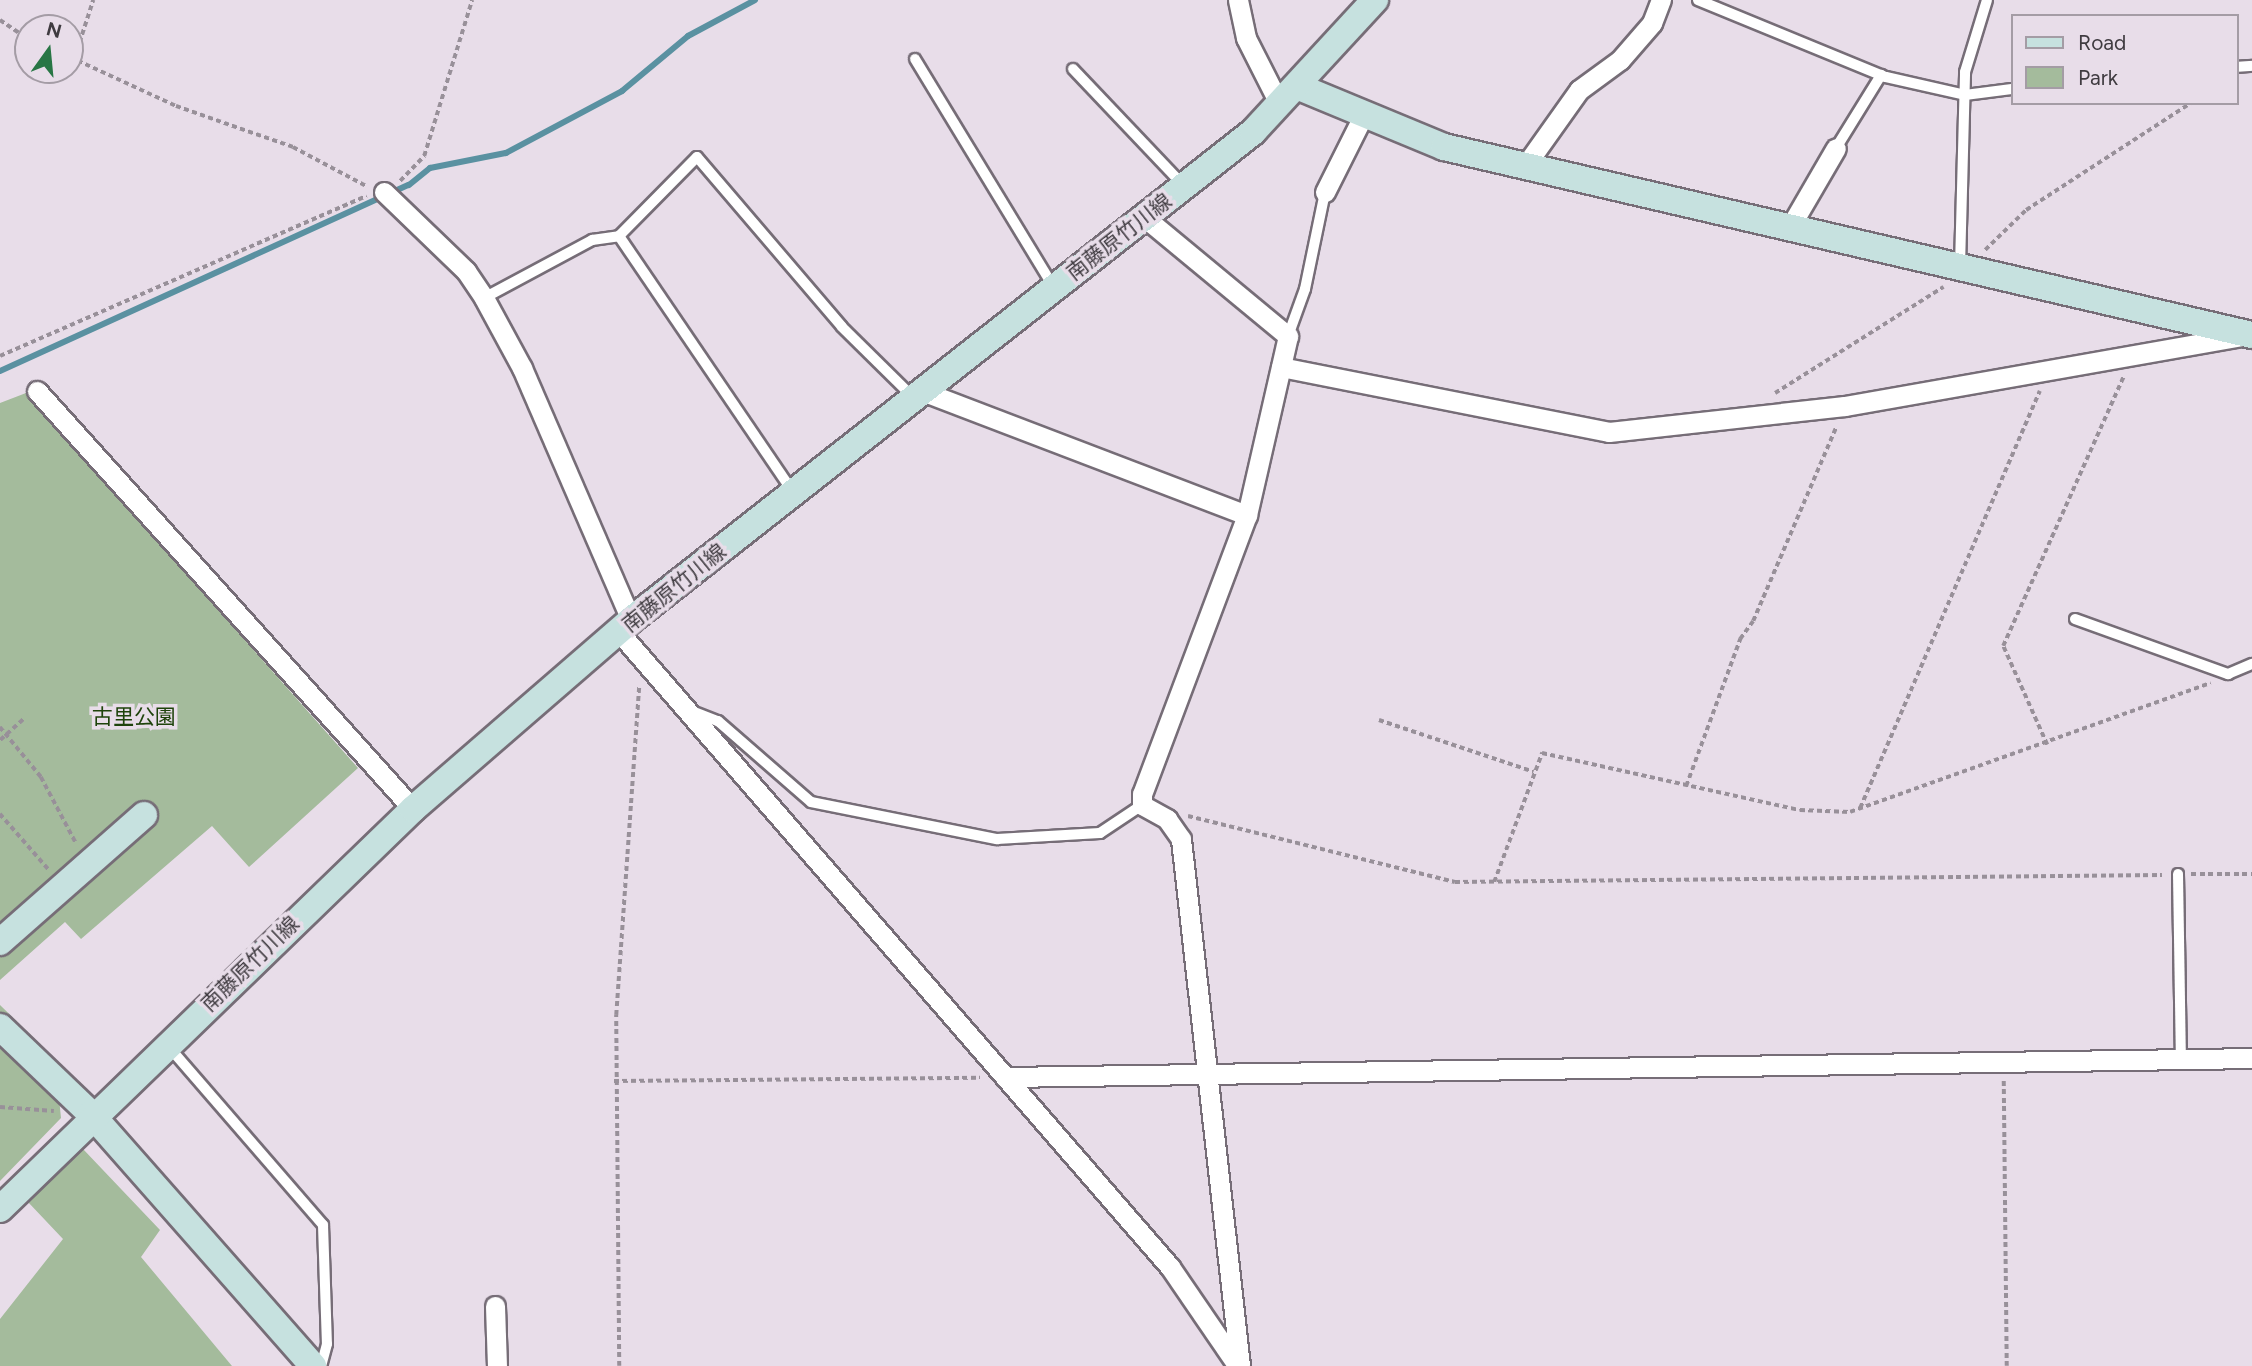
<!DOCTYPE html>
<html>
<head>
<meta charset="utf-8">
<style>
  body { margin:0 }
  #map { position:relative; width:2252px; height:1366px; overflow:hidden; background:#e8dde9; font-family:Figtree,"Noto Sans JP",sans-serif }
  div>[style] { position:absolute }
  .green>* { inset:0; background:#a4bb9c }
  .stream>* { height:6px; margin:-3px; padding:0 3px; transform-origin:3px; border-radius:3px; background:#5a91a1 }
  .path>* { height:3.5px; margin-top:-1.75px; transform-origin:0; background:repeating-linear-gradient(90deg,#989099 0 5px,transparent 0 8.5px) }
  .roads { filter:drop-shadow(2px 0 #766d77) drop-shadow(-2px 0 #766d77) drop-shadow(0 2px #766d77) drop-shadow(0 -2px #766d77) }
  .lane>* { height:10px; margin:-5px; padding:0 5px; transform-origin:5px; border-radius:5px; background:#fff }
  .street>* { height:19px; margin:-9.5px; padding:0 9.5px; transform-origin:9.5px; border-radius:9.5px; background:#fff }
  .secondary>* { height:26px; margin:-13px; padding:0 13px; transform-origin:13px; border-radius:13px; background:#c6e1df }
  span { translate:-50% -50%; white-space:nowrap; text-align:center; line-height:1.15; -webkit-text-stroke:7px #e8dde9; paint-order:stroke }
  .street-label { font-size:21px; color:#3f3b40 }
  .park-label { font-size:21px; color:#1e430b }
  .legend { position:absolute; left:2011px; top:14px; width:228px; height:91px; box-sizing:border-box; background:#e8dde9; border:2px solid #a49ca5; margin:0; padding:9px 12px; list-style:none; font-size:21px; color:#3f3b40 }
  .legend li { display:flex; align-items:center; gap:14px; height:35px }
  .legend b { width:35px; border:2px solid #a49ca5 }
  .north { position:absolute; left:14px; top:14px; width:70px; height:70px; box-sizing:border-box; background:#e8dde9; border:2px solid #a49ca5; border-radius:50%; rotate:15deg; font-size:19px; font-weight:700; line-height:28px; text-align:center; color:#3f3b40 }
  .north::after { content:''; display:block; margin:auto; width:24px; height:32px; background:#287645; clip-path:polygon(50% 0,100% 100%,50% 72%,0 100%) }
</style>
</head>
<body>
<div id="map">
  <div class="green">
    <i style="clip-path:polygon(26px 393px,358px 768px,249px 867px,212px 826px,81px 939px,65px 922px,0 980px,0 403px)"></i>
    <i style="clip-path:polygon(0 1005px,77px 1080px,59px 1098px,61px 1118px,0 1181px)"></i>
    <i style="clip-path:polygon(83px 1149px,160px 1230px,141px 1257px,232px 1366px,0 1366px,0 1319px,63px 1239px,28px 1202px)"></i>
  </div>
  <div class="stream">
    <i style="left:0;top:371px;width:449px;rotate:-24.5deg"></i>
    <i style="left:409px;top:185px;width:27px;rotate:-39deg"></i>
    <i style="left:430px;top:168px;width:77px;rotate:-11.2deg"></i>
    <i style="left:506px;top:153px;width:132px;rotate:-28.1deg"></i>
    <i style="left:622px;top:91px;width:86px;rotate:-39.8deg"></i>
    <i style="left:688px;top:36px;width:76px;rotate:-28.2deg"></i>
  </div>
  <div class="path">
    <i style="left:0;top:20px;width:34px;rotate:34deg"></i>
    <i style="left:70px;top:57px;width:117px;rotate:24.8deg"></i>
    <i style="left:176px;top:106px;width:124px;rotate:19.3deg"></i>
    <i style="left:293px;top:147px;width:83px;rotate:28.1deg"></i>
    <i style="left:74px;top:59px;width:62px;rotate:-72.1deg"></i>
    <i style="left:400px;top:181px;width:35px;rotate:-46deg"></i>
    <i style="left:424px;top:156px;width:163px;rotate:-72.9deg"></i>
    <i style="left:1985px;top:250px;width:57px;rotate:-44.3deg"></i>
    <i style="left:2026px;top:210px;width:197px;rotate:-33deg"></i>
    <i style="left:0;top:356px;width:400px;rotate:-23.6deg"></i>
    <i style="left:1775px;top:393px;width:199px;rotate:-32.2deg"></i>
    <i style="left:1379px;top:720px;width:163px;rotate:18.5deg"></i>
    <i style="left:0;top:727px;width:65px;rotate:50.6deg"></i>
    <i style="left:41px;top:777px;width:75px;rotate:62.1deg"></i>
    <i style="left:0;top:740px;width:31px;rotate:-42deg"></i>
    <i style="left:2047px;top:745px;width:108px;rotate:-114deg"></i>
    <i style="left:2003px;top:646px;width:296px;rotate:-65.9deg"></i>
    <i style="left:1686px;top:786px;width:157px;rotate:-69.8deg"></i>
    <i style="left:1740px;top:639px;width:22px;rotate:-54deg"></i>
    <i style="left:1753px;top:621px;width:211px;rotate:-66.8deg"></i>
    <i style="left:1860px;top:808px;width:454px;rotate:-66.7deg"></i>
    <i style="left:0;top:814px;width:74px;rotate:48.8deg"></i>
    <i style="left:1188px;top:816px;width:275px;rotate:13.9deg"></i>
    <i style="left:1455px;top:882px;width:707px;rotate:-0.57deg"></i>
    <i style="left:2191px;top:874px;width:61px"></i>
    <i style="left:1494px;top:882px;width:138px;rotate:-69.6deg"></i>
    <i style="left:1542px;top:753px;width:264px;rotate:12.5deg"></i>
    <i style="left:1800px;top:810px;width:50px;rotate:2.3deg"></i>
    <i style="left:1850px;top:812px;width:383px;rotate:-19.7deg"></i>
    <i style="left:614px;top:1081px;width:366px;rotate:-0.5deg"></i>
    <i style="left:2004px;top:1081px;width:285px;rotate:89.4deg"></i>
    <i style="left:0;top:1107px;width:54px;rotate:4.2deg"></i>
    <i style="left:619px;top:1366px;width:351px;rotate:-90.5deg"></i>
    <i style="left:616px;top:1015px;width:329px;rotate:-86deg"></i>
  </div>
  <div class="roads">
    <div class="lane">
      <i style="left:1698px;top:0;width:203px;rotate:22.3deg"></i>
      <i style="left:1886px;top:77px;width:81px;rotate:12.8deg"></i>
      <i style="left:1965px;top:95px;width:47px;rotate:-7.3deg"></i>
      <i style="left:915px;top:59px;width:268px;rotate:58.7deg"></i>
      <i style="left:2236px;top:67px;width:16px;rotate:-4deg"></i>
      <i style="left:1073px;top:69px;width:161px;rotate:46.5deg"></i>
      <i style="left:1836px;top:148px;width:86px;rotate:-58.3deg"></i>
      <i style="left:619px;top:236px;width:111px;rotate:-45.4deg"></i>
      <i style="left:697px;top:157px;width:223px;rotate:49.5deg"></i>
      <i style="left:842px;top:327px;width:100px;rotate:44.6deg"></i>
      <i style="left:1960px;top:266px;width:194px;rotate:-88.5deg"></i>
      <i style="left:1965px;top:72px;width:75px;rotate:-73deg"></i>
      <i style="left:484px;top:298px;width:123px;rotate:-28.2deg"></i>
      <i style="left:592px;top:240px;width:27px;rotate:-8deg"></i>
      <i style="left:619px;top:236px;width:310px;rotate:55.8deg"></i>
      <i style="left:1288px;top:336px;width:50px;rotate:-70.1deg"></i>
      <i style="left:1305px;top:289px;width:99px;rotate:-78.3deg"></i>
      <i style="left:2075px;top:619px;width:163px;rotate:19.8deg"></i>
      <i style="left:2228px;top:674px;width:26px;rotate:-23deg"></i>
      <i style="left:694px;top:712px;width:26px;rotate:21deg"></i>
      <i style="left:718px;top:721px;width:123px;rotate:41.1deg"></i>
      <i style="left:811px;top:802px;width:190px;rotate:11.3deg"></i>
      <i style="left:997px;top:839px;width:103px;rotate:-3.3deg"></i>
      <i style="left:1100px;top:833px;width:50px;rotate:-33.7deg"></i>
      <i style="left:2178px;top:874px;width:185px;rotate:89.1deg"></i>
      <i style="left:169px;top:1047px;width:235px;rotate:49.1deg"></i>
      <i style="left:323px;top:1225px;width:119px;rotate:88.1deg"></i>
      <i style="left:327px;top:1344px;width:23px;rotate:105deg"></i>
    </div>
    <div class="street">
      <i style="left:1238px;top:0;width:39px;rotate:78deg"></i>
      <i style="left:1246px;top:38px;width:75px;rotate:63.1deg"></i>
      <i style="left:1525px;top:166px;width:93px;rotate:-54.6deg"></i>
      <i style="left:1579px;top:90px;width:51px;rotate:-36.2deg"></i>
      <i style="left:1620px;top:60px;width:49px;rotate:-49.1deg"></i>
      <i style="left:1652px;top:23px;width:25px;rotate:-69deg"></i>
      <i style="left:384px;top:192px;width:114px;rotate:43.9deg"></i>
      <i style="left:466px;top:271px;width:32px;rotate:56deg"></i>
      <i style="left:484px;top:298px;width:80px;rotate:61.5deg"></i>
      <i style="left:522px;top:368px;width:275px;rotate:66.6deg"></i>
      <i style="left:1325px;top:192px;width:87px;rotate:-63.4deg"></i>
      <i style="left:1144px;top:217px;width:187px;rotate:39.6deg"></i>
      <i style="left:1288px;top:336px;width:184px;rotate:102.9deg"></i>
      <i style="left:1247px;top:515px;width:298px;rotate:110.6deg"></i>
      <i style="left:1142px;top:794px;width:11px;rotate:90deg"></i>
      <i style="left:1142px;top:805px;width:29px;rotate:29deg"></i>
      <i style="left:1167px;top:819px;width:24px;rotate:55deg"></i>
      <i style="left:1181px;top:839px;width:530px;rotate:83.61deg"></i>
      <i style="left:1790px;top:227px;width:91px;rotate:-59.8deg"></i>
      <i style="left:1281px;top:367px;width:334px;rotate:11.2deg"></i>
      <i style="left:1609px;top:432px;width:237px;rotate:-6.3deg"></i>
      <i style="left:1845px;top:406px;width:410px;rotate:-10deg"></i>
      <i style="left:37px;top:391px;width:562px;rotate:48.03deg"></i>
      <i style="left:922px;top:391px;width:348px;rotate:20.9deg"></i>
      <i style="left:619px;top:632px;width:841px;rotate:49.05deg"></i>
      <i style="left:1170px;top:1267px;width:119px;rotate:55.6deg"></i>
      <i style="left:1005px;top:1077px;width:1247px;rotate:-0.87deg"></i>
      <i style="left:495px;top:1306px;width:60px;rotate:88.1deg"></i>
    </div>
    <div class="secondary">
      <i style="left:1299px;top:87px;width:157px;rotate:22.5deg"></i>
      <i style="left:1444px;top:147px;width:830px;rotate:13.1deg"></i>
      <i style="left:0;top:942px;width:192px;rotate:-41.4deg"></i>
      <i style="left:0;top:1027px;width:126px;rotate:43.7deg"></i>
      <i style="left:91px;top:1114px;width:336px;rotate:48.6deg"></i>
      <i style="left:0;top:1209px;width:575px;rotate:-44.08deg"></i>
      <i style="left:413px;top:809px;width:289px;rotate:-40.9deg"></i>
      <i style="left:631px;top:620px;width:791px;rotate:-38.12deg"></i>
      <i style="left:1253px;top:132px;width:180px;rotate:-47.3deg"></i>
    </div>
  </div>
  <div class="street-label">
    <span style="left:1119px;top:237px;rotate:-38deg">南藤原竹川線</span>
    <span style="left:674px;top:588px;rotate:-39deg">南藤原竹川線</span>
    <span style="left:250px;top:964px;rotate:-44deg">南藤原竹川線</span>
  </div>
  <div class="park-label">
    <span style="left:134px;top:717px">古里公園</span>
  </div>
  <ul class="legend">
  <li><b style="height:9px;background:#c6e1df"></b>Road</li>
  <li><b style="height:19px;background:#a4bb9c"></b>Park</li>
  </ul>
  <div class="north">N</div>
</div>
</body>
</html>
